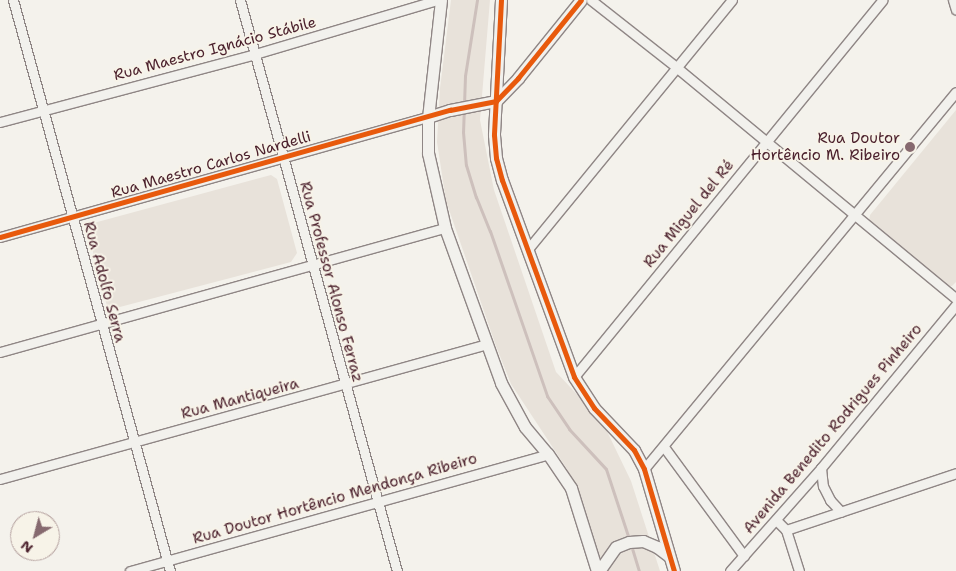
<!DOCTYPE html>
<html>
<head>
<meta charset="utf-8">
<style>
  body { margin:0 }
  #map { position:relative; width:956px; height:571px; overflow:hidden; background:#f4f2ec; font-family:"Shantell Sans",sans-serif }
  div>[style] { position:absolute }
  .green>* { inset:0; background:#e8e2da }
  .stream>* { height:3px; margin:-1.5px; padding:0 1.5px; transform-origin:1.5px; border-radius:1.5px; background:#cdc0bc }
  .roads { filter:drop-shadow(1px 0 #8f8685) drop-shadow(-1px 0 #8f8685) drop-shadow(0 1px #8f8685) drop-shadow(0 -1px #8f8685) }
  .minor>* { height:9px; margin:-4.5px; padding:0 4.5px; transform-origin:4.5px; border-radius:4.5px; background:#f2f1ed }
  .tertiary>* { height:11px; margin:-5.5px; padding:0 5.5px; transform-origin:5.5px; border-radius:5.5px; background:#f2f1ed }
  .cycleway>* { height:5px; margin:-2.5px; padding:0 2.5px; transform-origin:2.5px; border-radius:2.5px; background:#e8590c }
  .dots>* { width:14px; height:14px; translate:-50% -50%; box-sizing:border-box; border:2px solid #f7f3e8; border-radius:50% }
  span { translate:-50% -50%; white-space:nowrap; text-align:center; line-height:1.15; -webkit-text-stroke:4px #f7f3e8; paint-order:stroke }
  .street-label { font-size:15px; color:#4a1f2b }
  .poi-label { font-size:15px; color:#4a1f2b }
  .right { translate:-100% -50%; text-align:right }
  .north { position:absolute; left:10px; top:511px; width:50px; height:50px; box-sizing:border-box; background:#f7f3e8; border:1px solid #b29e9c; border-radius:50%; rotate:217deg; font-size:14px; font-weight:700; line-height:20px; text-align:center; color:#4a1f2b }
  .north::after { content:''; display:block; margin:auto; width:18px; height:22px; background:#86696f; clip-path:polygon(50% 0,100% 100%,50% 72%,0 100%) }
</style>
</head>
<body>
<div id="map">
  <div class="green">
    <i style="clip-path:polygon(451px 0,490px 0,480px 120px,494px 190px,556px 372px,602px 421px,631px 481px,660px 571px,605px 571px,567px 469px,511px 384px,496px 346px,446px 201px,437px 142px,440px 88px)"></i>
    <i style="clip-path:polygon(956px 110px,956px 282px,952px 286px,946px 286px,869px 222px,870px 215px)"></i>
    <i style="clip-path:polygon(271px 175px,277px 179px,297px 253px,291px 262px,116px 308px,107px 306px,87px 229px,90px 224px)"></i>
  </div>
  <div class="stream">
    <i style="left:477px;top:0;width:77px;rotate:99deg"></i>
    <i style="left:465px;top:76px;width:56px;rotate:92deg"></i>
    <i style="left:463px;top:132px;width:33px;rotate:85deg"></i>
    <i style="left:466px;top:165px;width:34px;rotate:73deg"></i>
    <i style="left:476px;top:197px;width:37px;rotate:68deg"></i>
    <i style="left:490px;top:231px;width:175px;rotate:70.9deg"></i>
    <i style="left:547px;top:396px;width:40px;rotate:56deg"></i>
    <i style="left:569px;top:429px;width:54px;rotate:47.2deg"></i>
    <i style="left:606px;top:469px;width:74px;rotate:71.8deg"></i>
    <i style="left:631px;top:545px;width:27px;rotate:73deg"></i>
  </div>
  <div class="roads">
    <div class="minor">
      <i style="left:13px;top:0;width:592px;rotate:74.63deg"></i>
      <i style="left:240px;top:0;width:592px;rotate:74.63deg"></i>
      <i style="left:591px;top:0;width:108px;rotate:38.2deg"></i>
      <i style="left:676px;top:67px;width:364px;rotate:39.6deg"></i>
      <i style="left:953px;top:0;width:10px;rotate:73deg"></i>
      <i style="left:0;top:122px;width:264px;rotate:-14.9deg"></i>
      <i style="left:255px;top:54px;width:190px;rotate:-16.5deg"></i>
      <i style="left:0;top:237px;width:445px;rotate:-15.7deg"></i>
      <i style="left:528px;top:249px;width:322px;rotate:-50.7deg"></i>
      <i style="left:0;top:352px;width:462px;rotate:-15.6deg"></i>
      <i style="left:574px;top:377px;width:487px;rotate:-50.7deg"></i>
      <i style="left:664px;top:447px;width:135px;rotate:53.7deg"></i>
      <i style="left:821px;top:468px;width:18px;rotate:84deg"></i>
      <i style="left:823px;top:486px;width:16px;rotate:63deg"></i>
      <i style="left:830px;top:500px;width:16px;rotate:47deg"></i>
      <i style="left:644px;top:469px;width:489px;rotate:-50.4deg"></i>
      <i style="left:0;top:479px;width:505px;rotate:-15.49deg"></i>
      <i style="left:776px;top:520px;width:14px;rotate:45deg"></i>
      <i style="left:786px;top:530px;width:43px;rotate:72.4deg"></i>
      <i style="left:786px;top:530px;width:179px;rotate:-18.5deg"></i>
      <i style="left:130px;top:571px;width:434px;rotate:-15.6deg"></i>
      <i style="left:730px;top:571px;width:137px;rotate:-48.5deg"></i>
      <i style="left:821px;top:468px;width:212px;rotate:-50.4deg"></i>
    </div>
    <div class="tertiary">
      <i style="left:441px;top:0;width:118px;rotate:96.3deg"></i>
      <i style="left:428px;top:117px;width:36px;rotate:90deg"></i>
      <i style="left:428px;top:153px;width:77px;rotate:77.2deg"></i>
      <i style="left:445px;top:228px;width:165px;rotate:70.1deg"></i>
      <i style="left:501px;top:383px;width:50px;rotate:61.4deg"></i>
      <i style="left:525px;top:427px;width:35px;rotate:50deg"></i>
      <i style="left:548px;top:454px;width:41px;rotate:55.9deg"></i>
      <i style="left:571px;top:488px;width:87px;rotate:72.6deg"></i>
      <i style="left:501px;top:0;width:135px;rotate:93deg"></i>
      <i style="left:494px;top:135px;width:23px;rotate:85deg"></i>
      <i style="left:496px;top:158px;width:23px;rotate:75deg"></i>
      <i style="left:502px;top:180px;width:210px;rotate:69.9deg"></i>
      <i style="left:574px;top:377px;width:37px;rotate:57deg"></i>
      <i style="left:594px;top:408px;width:58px;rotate:46.4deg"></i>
      <i style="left:634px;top:450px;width:21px;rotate:62deg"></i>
      <i style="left:644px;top:469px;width:106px;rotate:73.6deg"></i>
      <i style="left:428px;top:117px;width:23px;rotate:-18deg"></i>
      <i style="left:450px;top:110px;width:47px;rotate:-11.1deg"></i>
      <i style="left:496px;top:101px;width:32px;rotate:-46deg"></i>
      <i style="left:518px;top:78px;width:100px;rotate:-51.1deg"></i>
      <i style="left:599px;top:571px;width:29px;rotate:-55deg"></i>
      <i style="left:616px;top:547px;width:14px;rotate:-21deg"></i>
      <i style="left:629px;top:542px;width:14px;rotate:-4deg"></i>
      <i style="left:643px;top:541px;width:15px;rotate:23deg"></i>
      <i style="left:657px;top:547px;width:15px;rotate:37deg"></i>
    </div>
  </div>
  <div class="cycleway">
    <i style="left:501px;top:0;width:135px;rotate:93deg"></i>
    <i style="left:494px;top:135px;width:23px;rotate:85deg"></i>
    <i style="left:496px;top:158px;width:23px;rotate:75deg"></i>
    <i style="left:502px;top:180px;width:210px;rotate:69.9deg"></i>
    <i style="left:574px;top:377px;width:37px;rotate:57deg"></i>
    <i style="left:594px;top:408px;width:58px;rotate:46.4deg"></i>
    <i style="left:634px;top:450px;width:21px;rotate:62deg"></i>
    <i style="left:644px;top:469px;width:106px;rotate:73.6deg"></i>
    <i style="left:0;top:237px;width:468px;rotate:-15.8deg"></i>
    <i style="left:450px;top:110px;width:47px;rotate:-11.1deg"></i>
    <i style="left:496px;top:101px;width:32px;rotate:-46deg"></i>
    <i style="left:518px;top:78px;width:100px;rotate:-51.1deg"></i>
  </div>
  <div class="dots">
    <i style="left:910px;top:147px;background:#86696f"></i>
  </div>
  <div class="street-label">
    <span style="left:215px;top:49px;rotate:-15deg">Rua Maestro Ignácio Stábile</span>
    <span style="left:211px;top:165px;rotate:-16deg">Rua Maestro Carlos Nardelli</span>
    <span style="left:689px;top:214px;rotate:-51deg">Rua Miguel del Ré</span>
    <span style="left:104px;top:282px;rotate:75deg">Rua Adolfo Serra</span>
    <span style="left:331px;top:282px;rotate:75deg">Rua Professor Alonso Ferraz</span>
    <span style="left:240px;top:399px;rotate:-15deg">Rua Mantiqueira</span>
    <span style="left:833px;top:429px;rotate:-50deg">Avenida Benedito Rodrigues Pinheiro</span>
    <span style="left:335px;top:499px;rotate:-16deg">Rua Doutor Hortêncio Mendonça Ribeiro</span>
  </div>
  <div class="poi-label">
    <span class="right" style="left:900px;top:147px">Rua Doutor<br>Hortêncio M. Ribeiro</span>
  </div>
  <div class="north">N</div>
</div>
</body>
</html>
